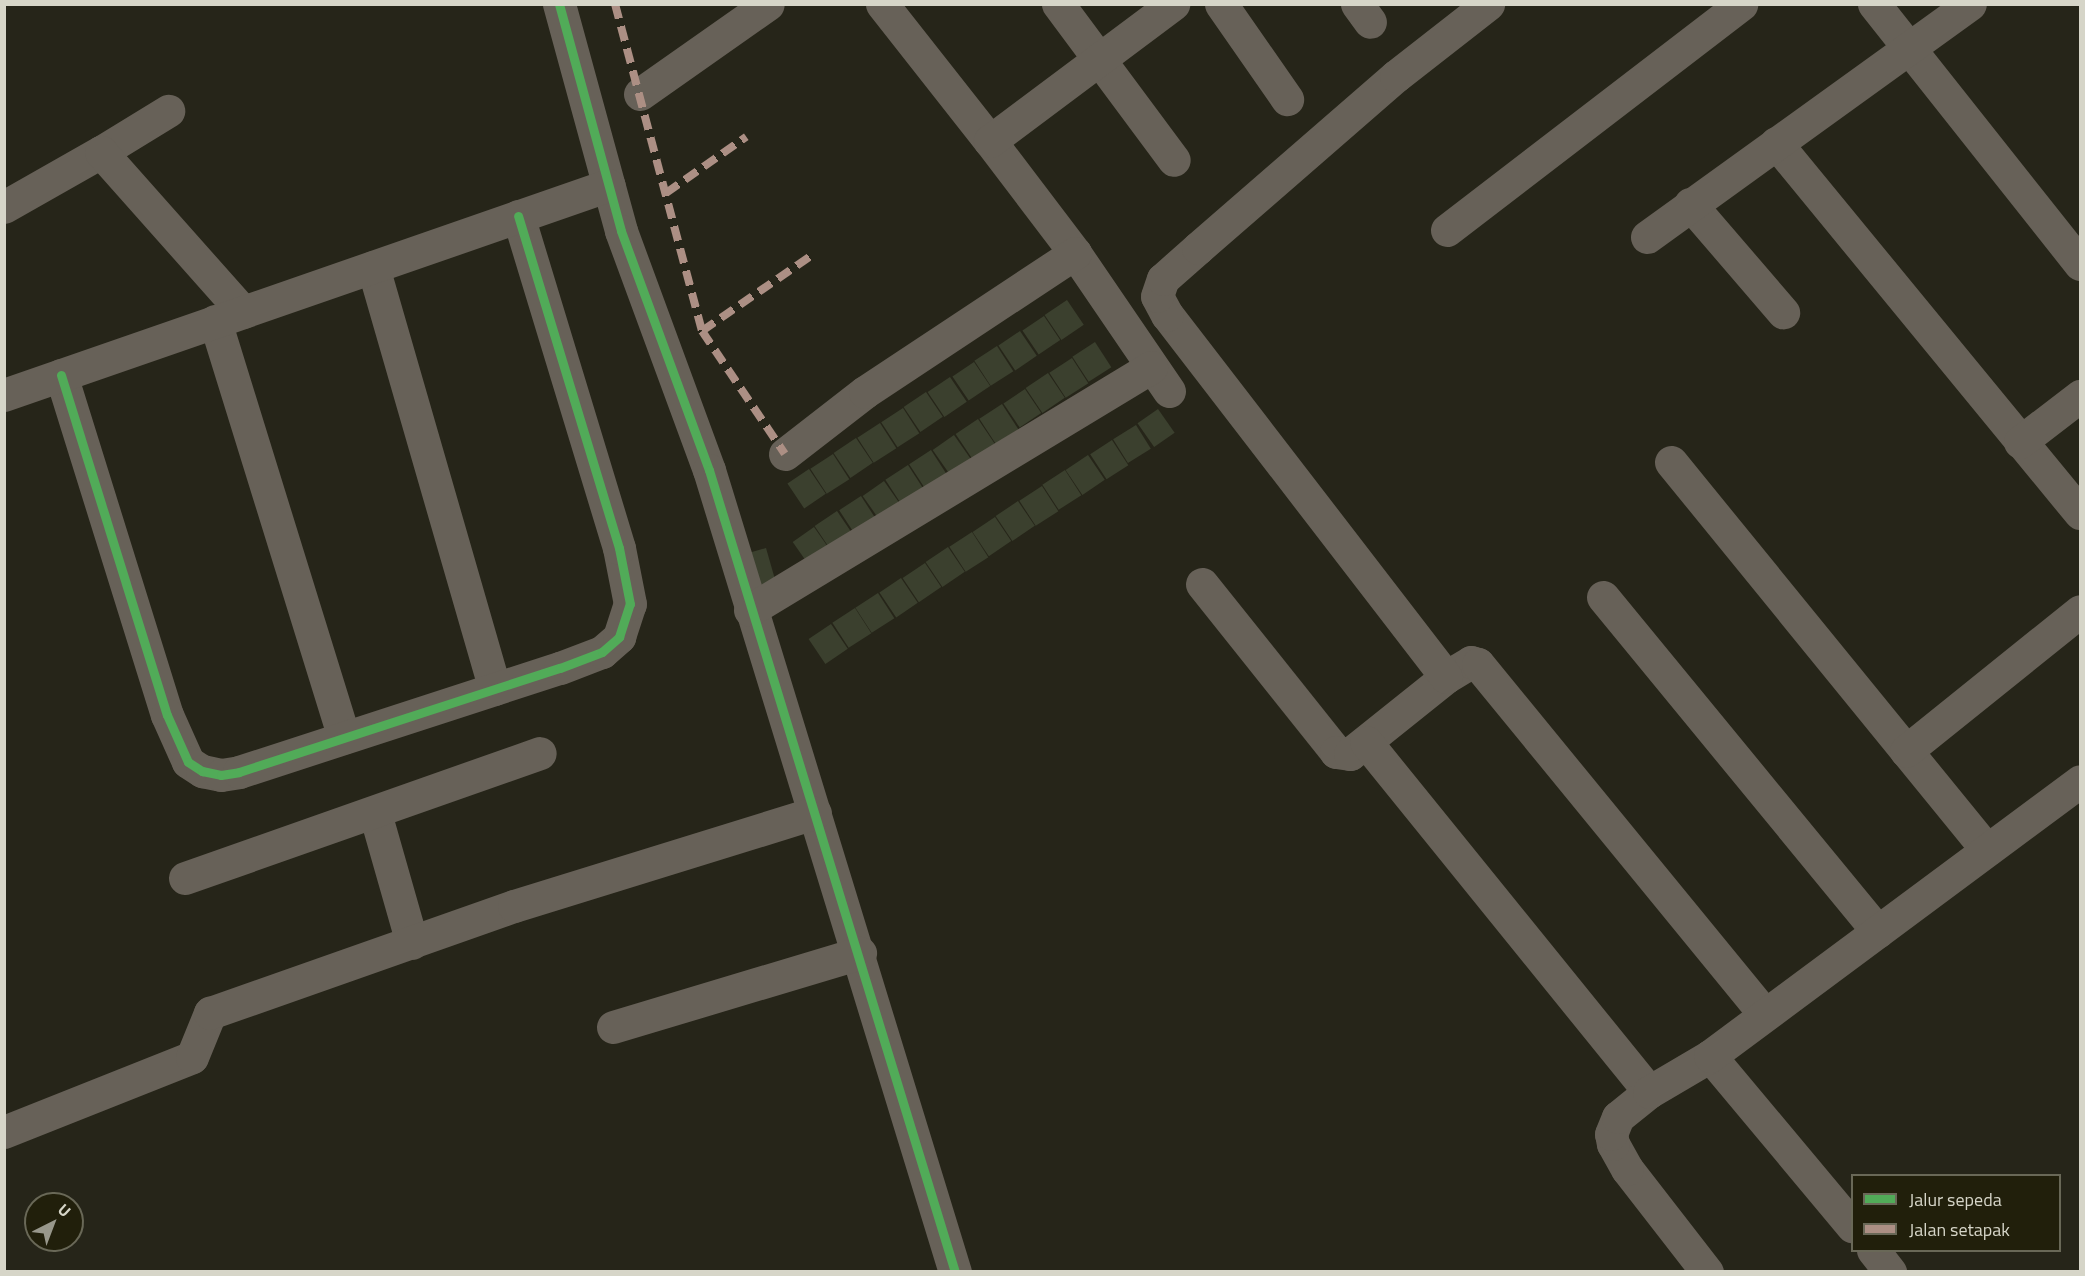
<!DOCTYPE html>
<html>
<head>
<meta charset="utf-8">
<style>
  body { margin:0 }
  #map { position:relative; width:2085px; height:1276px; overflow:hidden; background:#262519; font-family:"Titillium Web",sans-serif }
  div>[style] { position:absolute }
  .building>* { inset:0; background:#3b402e; transform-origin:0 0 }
  .street>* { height:33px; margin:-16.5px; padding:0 16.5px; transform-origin:16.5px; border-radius:16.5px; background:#676158 }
  .quiet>* { height:8px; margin-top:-4px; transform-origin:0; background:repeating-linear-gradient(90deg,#ac8f84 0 15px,transparent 0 23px) }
  .cycleway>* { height:9px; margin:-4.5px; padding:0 4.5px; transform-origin:4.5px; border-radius:4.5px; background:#51ab58 }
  span { translate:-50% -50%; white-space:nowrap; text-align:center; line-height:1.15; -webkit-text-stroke:4.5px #211f0b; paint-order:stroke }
  .frame { position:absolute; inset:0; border:6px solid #d6d5c8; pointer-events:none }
  .legend { position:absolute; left:1851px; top:1174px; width:210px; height:78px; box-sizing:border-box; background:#211f0b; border:2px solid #696857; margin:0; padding:8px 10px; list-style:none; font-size:18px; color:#d6d5c8 }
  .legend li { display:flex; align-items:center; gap:12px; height:30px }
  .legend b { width:30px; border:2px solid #696857 }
  .north { position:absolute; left:24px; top:1192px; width:60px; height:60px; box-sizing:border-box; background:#211f0b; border:2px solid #696857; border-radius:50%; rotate:42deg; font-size:16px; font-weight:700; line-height:24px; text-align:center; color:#d6d5c8 }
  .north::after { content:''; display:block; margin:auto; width:21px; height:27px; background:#98978b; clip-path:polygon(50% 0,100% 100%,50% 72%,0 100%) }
</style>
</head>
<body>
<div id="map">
  <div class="building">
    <i style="left:1067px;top:300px;width:30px;height:27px;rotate:56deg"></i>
    <i style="left:1044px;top:316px;width:29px;height:26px;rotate:56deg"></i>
    <i style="left:1020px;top:331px;width:30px;height:26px;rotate:56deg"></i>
    <i style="left:1095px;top:342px;width:30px;height:27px;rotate:57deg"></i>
    <i style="left:997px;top:346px;width:30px;height:27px;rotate:57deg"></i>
    <i style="left:1072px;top:358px;width:30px;height:27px;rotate:57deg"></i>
    <i style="left:974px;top:362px;width:29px;height:26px;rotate:56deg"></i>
    <i style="left:1048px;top:373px;width:30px;height:27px;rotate:56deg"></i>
    <i style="left:950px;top:377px;width:30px;height:27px;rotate:56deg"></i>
    <i style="left:1025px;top:389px;width:29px;height:26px;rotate:56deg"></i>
    <i style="left:926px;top:392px;width:30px;height:27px;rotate:56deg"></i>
    <i style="left:1002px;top:404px;width:30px;height:27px;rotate:57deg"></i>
    <i style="left:903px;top:408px;width:30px;height:26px;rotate:57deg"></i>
    <i style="left:1158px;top:409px;width:29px;height:25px;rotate:55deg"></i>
    <i style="left:978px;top:419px;width:30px;height:27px;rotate:56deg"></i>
    <i style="left:880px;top:423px;width:30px;height:27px;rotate:57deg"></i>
    <i style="left:1136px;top:425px;width:28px;height:27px;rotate:58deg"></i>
    <i style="left:954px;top:435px;width:29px;height:26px;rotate:55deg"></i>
    <i style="left:856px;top:438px;width:30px;height:27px;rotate:56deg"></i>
    <i style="left:1112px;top:440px;width:30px;height:26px;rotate:57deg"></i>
    <i style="left:931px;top:450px;width:30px;height:26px;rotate:57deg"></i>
    <i style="left:833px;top:454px;width:30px;height:27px;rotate:57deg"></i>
    <i style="left:1088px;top:455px;width:30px;height:27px;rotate:56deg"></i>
    <i style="left:908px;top:465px;width:30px;height:27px;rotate:57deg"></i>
    <i style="left:809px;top:469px;width:30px;height:26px;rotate:56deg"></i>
    <i style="left:1065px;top:470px;width:30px;height:27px;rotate:57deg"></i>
    <i style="left:884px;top:481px;width:29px;height:26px;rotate:55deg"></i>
    <i style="left:1042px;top:486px;width:30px;height:27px;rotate:57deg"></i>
    <i style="left:861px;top:496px;width:30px;height:26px;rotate:57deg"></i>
    <i style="left:1018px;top:501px;width:30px;height:27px;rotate:56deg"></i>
    <i style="left:837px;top:511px;width:30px;height:27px;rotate:56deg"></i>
    <i style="left:995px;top:517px;width:29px;height:27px;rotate:56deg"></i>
    <i style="left:814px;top:527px;width:29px;height:26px;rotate:55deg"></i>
    <i style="left:972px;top:532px;width:30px;height:27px;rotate:57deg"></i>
    <i style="left:948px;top:547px;width:30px;height:27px;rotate:56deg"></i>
    <i style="left:766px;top:548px;width:45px;height:30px;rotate:74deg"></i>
    <i style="left:925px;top:563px;width:29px;height:27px;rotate:56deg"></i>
    <i style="left:901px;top:578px;width:30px;height:26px;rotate:56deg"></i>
    <i style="left:878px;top:593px;width:30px;height:27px;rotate:57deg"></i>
    <i style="left:855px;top:608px;width:30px;height:27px;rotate:57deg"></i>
    <i style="left:831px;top:624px;width:30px;height:27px;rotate:56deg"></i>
  </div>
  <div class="street">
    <i style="left:559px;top:4px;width:235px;rotate:74.7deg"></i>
    <i style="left:621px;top:231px;width:255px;rotate:69.8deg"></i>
    <i style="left:709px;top:470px;width:839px;rotate:72.95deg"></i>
    <i style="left:882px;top:4px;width:174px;rotate:51.8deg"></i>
    <i style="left:1058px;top:4px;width:194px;rotate:53.4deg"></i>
    <i style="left:1221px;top:4px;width:116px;rotate:55.2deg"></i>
    <i style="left:1357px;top:4px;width:22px;rotate:54deg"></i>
    <i style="left:1874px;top:4px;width:332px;rotate:51.6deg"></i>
    <i style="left:640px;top:94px;width:156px;rotate:-35.1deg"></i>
    <i style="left:1776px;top:143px;width:479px;rotate:50.6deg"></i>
    <i style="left:101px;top:152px;width:79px;rotate:-31.5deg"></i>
    <i style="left:1690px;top:204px;width:143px;rotate:49.3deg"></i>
    <i style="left:4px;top:207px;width:112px;rotate:-29.6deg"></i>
    <i style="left:101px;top:152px;width:214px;rotate:48.4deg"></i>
    <i style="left:1447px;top:230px;width:371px;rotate:-37.5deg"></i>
    <i style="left:1647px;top:237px;width:398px;rotate:-35.8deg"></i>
    <i style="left:373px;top:267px;width:439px;rotate:73.9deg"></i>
    <i style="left:215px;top:321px;width:436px;rotate:72.8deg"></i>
    <i style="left:61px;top:375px;width:356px;rotate:72.7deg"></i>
    <i style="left:167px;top:715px;width:51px;rotate:65.9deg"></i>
    <i style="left:188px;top:762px;width:17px;rotate:33deg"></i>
    <i style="left:202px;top:771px;width:19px;rotate:12deg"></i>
    <i style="left:221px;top:775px;width:18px;rotate:-9deg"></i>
    <i style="left:239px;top:772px;width:337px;rotate:-18deg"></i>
    <i style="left:560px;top:668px;width:45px;rotate:-20.9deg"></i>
    <i style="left:602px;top:652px;width:23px;rotate:-41deg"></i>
    <i style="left:619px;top:637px;width:35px;rotate:-72deg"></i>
    <i style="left:630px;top:604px;width:57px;rotate:-101.1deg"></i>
    <i style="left:619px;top:548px;width:347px;rotate:-106.9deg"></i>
    <i style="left:1169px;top:391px;width:167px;rotate:-124.3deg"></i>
    <i style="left:1075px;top:253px;width:141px;rotate:-127.2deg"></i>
    <i style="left:990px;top:141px;width:229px;rotate:-36.8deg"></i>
    <i style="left:4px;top:395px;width:640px;rotate:-19.14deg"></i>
    <i style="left:2020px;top:442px;width:76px;rotate:-37.5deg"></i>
    <i style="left:785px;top:454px;width:101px;rotate:-37.8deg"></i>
    <i style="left:865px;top:392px;width:252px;rotate:-33.5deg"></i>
    <i style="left:1671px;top:462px;width:500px;rotate:50.84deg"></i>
    <i style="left:1202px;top:584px;width:215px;rotate:51.4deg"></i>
    <i style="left:1336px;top:752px;width:14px;rotate:8deg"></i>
    <i style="left:1350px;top:754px;width:123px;rotate:-38.7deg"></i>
    <i style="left:1446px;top:677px;width:29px;rotate:-31deg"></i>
    <i style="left:1471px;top:662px;width:7px;rotate:16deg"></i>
    <i style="left:1478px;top:664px;width:453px;rotate:50.7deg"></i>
    <i style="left:1603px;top:597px;width:433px;rotate:50.6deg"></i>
    <i style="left:750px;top:610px;width:469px;rotate:-31.2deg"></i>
    <i style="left:1446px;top:677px;width:457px;rotate:-127.6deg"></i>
    <i style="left:1167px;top:315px;width:21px;rotate:-118deg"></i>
    <i style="left:1157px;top:296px;width:18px;rotate:-71deg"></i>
    <i style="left:1163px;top:279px;width:47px;rotate:-41.5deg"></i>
    <i style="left:1198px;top:248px;width:262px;rotate:-41deg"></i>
    <i style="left:1396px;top:76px;width:117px;rotate:-38deg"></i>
    <i style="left:1366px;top:742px;width:450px;rotate:51deg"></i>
    <i style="left:1906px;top:751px;width:223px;rotate:-38.8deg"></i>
    <i style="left:375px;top:813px;width:135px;rotate:74.1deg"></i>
    <i style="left:185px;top:878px;width:376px;rotate:-19.4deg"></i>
    <i style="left:613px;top:1027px;width:258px;rotate:-16.7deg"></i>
    <i style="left:1710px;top:1056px;width:222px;rotate:50.1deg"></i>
    <i style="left:4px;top:1132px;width:202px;rotate:-21.7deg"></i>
    <i style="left:192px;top:1057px;width:48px;rotate:-67.8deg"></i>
    <i style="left:210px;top:1013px;width:322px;rotate:-19.4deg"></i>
    <i style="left:514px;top:906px;width:315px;rotate:-17.2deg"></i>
    <i style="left:1873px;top:1250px;width:28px;rotate:52deg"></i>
    <i style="left:1707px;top:1272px;width:130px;rotate:-127.8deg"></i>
    <i style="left:1627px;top:1169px;width:29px;rotate:-119deg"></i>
    <i style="left:1613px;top:1144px;width:10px;rotate:-101deg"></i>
    <i style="left:1611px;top:1134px;width:18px;rotate:-68deg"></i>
    <i style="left:1618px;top:1117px;width:40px;rotate:-39deg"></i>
    <i style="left:1649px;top:1092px;width:71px;rotate:-30.5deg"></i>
    <i style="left:1710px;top:1056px;width:461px;rotate:-36.6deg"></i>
  </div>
  <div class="quiet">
    <i style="left:615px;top:4px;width:338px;rotate:75.1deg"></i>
    <i style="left:702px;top:331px;width:148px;rotate:56deg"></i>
    <i style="left:666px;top:193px;width:98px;rotate:-35deg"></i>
    <i style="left:702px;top:331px;width:137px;rotate:-34.6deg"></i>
  </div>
  <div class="cycleway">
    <i style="left:559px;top:4px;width:235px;rotate:74.7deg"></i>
    <i style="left:621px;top:231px;width:255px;rotate:69.8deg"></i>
    <i style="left:709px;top:470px;width:839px;rotate:72.95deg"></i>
    <i style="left:61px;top:375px;width:356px;rotate:72.7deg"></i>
    <i style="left:167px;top:715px;width:51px;rotate:65.9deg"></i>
    <i style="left:188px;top:762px;width:17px;rotate:33deg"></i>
    <i style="left:202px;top:771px;width:19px;rotate:12deg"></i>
    <i style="left:221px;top:775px;width:18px;rotate:-9deg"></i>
    <i style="left:239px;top:772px;width:337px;rotate:-18deg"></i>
    <i style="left:560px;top:668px;width:45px;rotate:-20.9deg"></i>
    <i style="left:602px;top:652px;width:23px;rotate:-41deg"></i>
    <i style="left:619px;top:637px;width:35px;rotate:-72deg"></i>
    <i style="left:630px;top:604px;width:57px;rotate:-101.1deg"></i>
    <i style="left:619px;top:548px;width:347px;rotate:-106.9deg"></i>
  </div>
  <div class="frame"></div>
  <ul class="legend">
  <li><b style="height:8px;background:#51ab58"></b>Jalur sepeda</li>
  <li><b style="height:8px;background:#ac8f84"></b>Jalan setapak</li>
  </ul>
  <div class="north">U</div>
</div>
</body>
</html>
